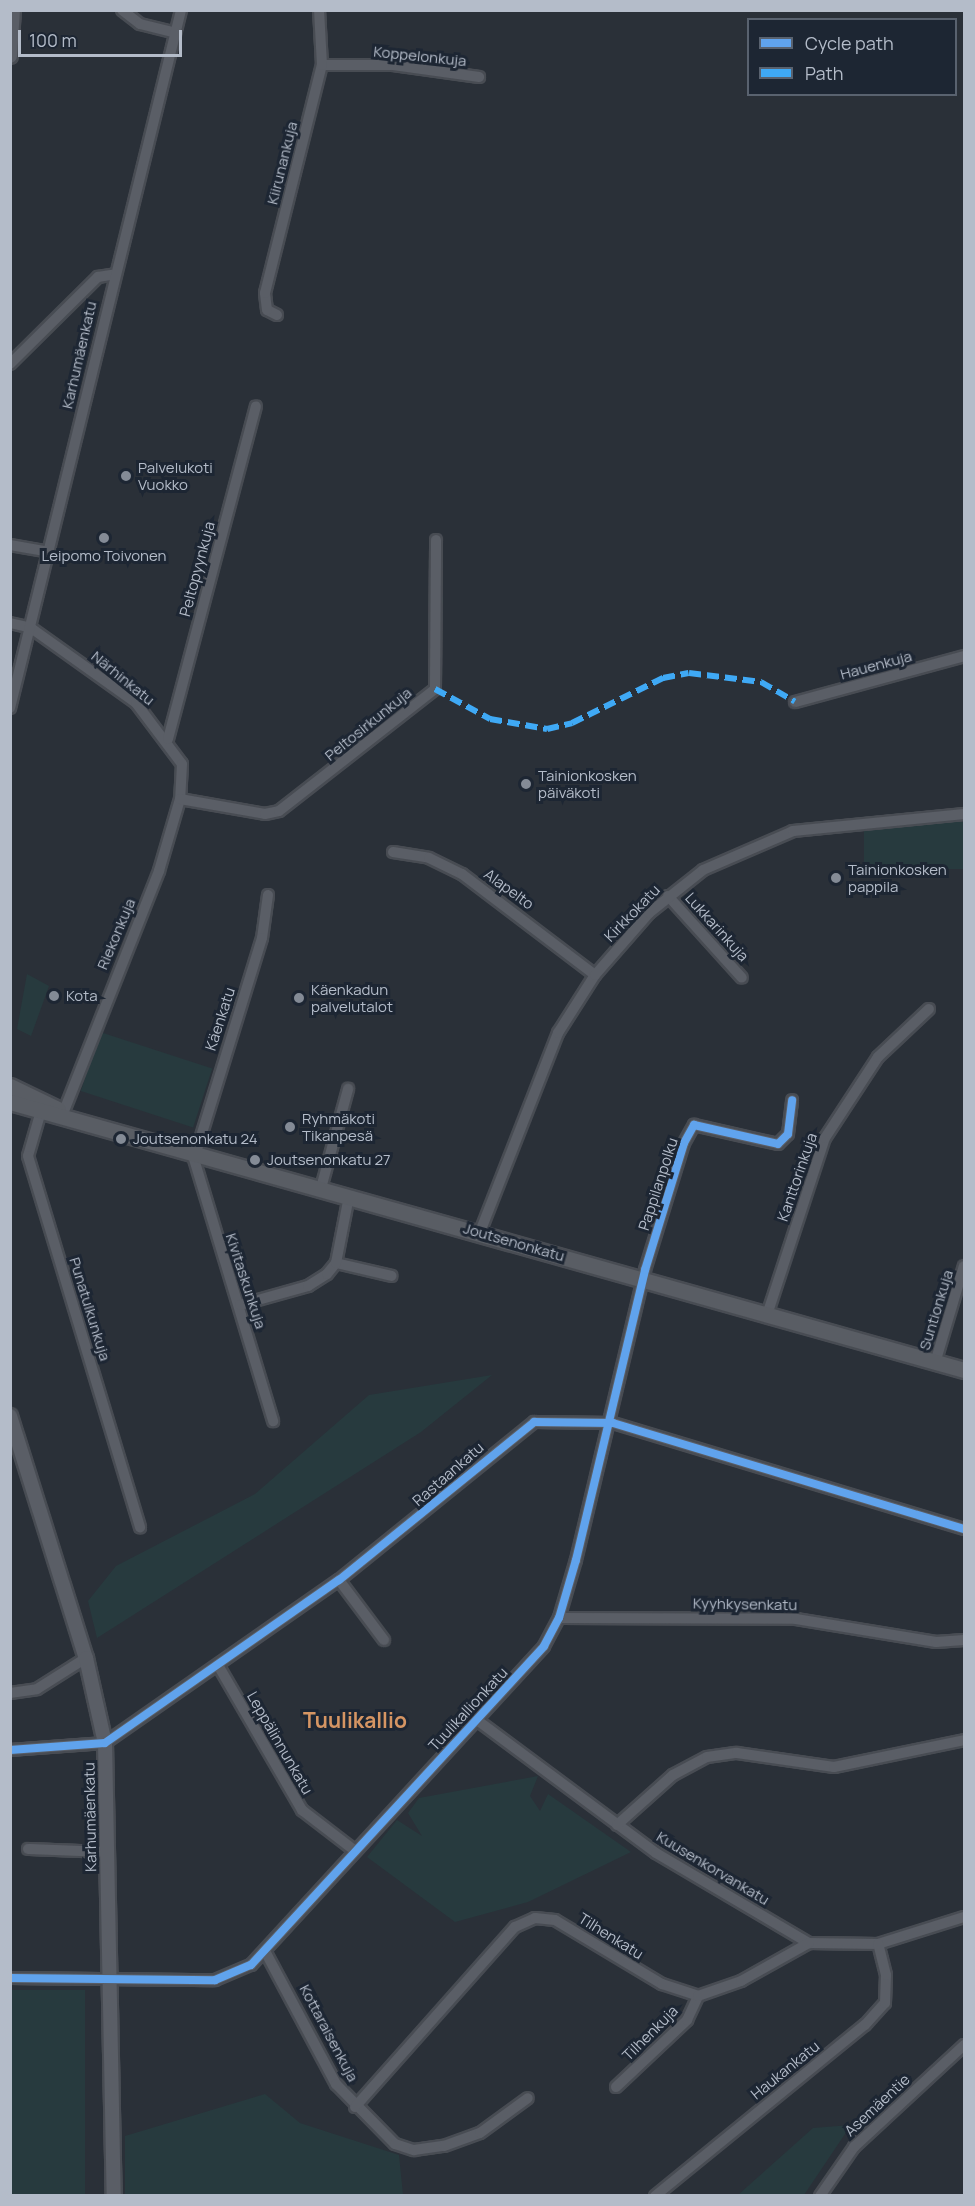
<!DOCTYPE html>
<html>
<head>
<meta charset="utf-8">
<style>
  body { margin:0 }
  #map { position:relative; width:975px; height:2206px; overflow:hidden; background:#2a3038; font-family:Manrope,sans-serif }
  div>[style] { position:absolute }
  .green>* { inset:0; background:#273a3e; transform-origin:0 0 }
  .roads { filter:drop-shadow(2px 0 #484c53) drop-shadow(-2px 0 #484c53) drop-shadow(0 2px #484c53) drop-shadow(0 -2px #484c53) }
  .minor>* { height:10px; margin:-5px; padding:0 5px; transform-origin:5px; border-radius:5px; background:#5a5e66 }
  .tertiary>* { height:14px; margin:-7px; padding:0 7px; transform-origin:7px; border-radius:7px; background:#5a5e66 }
  .secondary>* { height:15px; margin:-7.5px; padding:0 7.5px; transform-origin:7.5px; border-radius:7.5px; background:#595d64 }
  .quiet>* { height:6px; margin-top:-3px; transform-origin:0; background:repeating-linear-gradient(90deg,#3fa9f5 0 12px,transparent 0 18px) }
  .cycleway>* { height:8px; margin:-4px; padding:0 4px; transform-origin:4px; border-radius:4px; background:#60a3ed }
  .dots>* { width:16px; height:16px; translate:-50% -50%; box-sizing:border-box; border:3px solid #1d2633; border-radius:50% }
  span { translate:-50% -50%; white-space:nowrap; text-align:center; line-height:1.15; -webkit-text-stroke:6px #1d2633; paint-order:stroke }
  .street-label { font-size:15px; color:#b4bcc9 }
  .poi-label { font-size:15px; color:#b4bcc9 }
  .left { translate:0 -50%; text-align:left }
  .district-label { font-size:21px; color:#d59563; font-weight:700 }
  .frame { position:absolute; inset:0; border:12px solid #b4bcc9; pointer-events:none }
  .legend { position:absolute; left:747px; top:18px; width:210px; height:78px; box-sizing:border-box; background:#1d2633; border:2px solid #59626f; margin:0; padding:8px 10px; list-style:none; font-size:18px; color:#b4bcc9 }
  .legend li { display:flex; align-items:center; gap:12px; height:30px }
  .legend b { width:30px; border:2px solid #59626f }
  .scale { position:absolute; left:18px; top:30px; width:164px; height:27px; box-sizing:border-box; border:3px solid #b4bcc9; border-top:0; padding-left:8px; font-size:18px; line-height:21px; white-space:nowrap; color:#b4bcc9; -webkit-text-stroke:4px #1d2633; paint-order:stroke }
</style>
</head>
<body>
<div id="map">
  <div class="green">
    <i style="left:964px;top:822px;width:47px;height:100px;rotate:90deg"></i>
    <i style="clip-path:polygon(27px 974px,49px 986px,31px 1036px,17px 1029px)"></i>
    <i style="left:100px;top:1032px;width:118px;height:62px;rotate:18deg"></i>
    <i style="clip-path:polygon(492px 1375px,421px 1432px,97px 1638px,88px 1601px,116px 1566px,255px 1494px,369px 1395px)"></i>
    <i style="clip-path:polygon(538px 1776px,530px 1796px,540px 1811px,548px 1794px,631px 1852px,528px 1902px,455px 1922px,367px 1857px,397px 1820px,422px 1836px,408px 1813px,419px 1798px)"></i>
    <i style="left:85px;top:1990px;width:205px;height:74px;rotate:90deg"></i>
    <i style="clip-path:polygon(265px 2094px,300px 2123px,399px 2155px,403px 2195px,125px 2195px,125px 2136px)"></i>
    <i style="clip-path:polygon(851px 2125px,804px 2195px,738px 2195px,813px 2128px)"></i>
  </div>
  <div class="roads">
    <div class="minor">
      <i style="left:122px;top:10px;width:23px;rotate:38deg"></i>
      <i style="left:140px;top:24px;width:36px;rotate:14deg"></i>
      <i style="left:322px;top:65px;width:71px"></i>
      <i style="left:393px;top:65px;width:87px;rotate:7.9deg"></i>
      <i style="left:277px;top:315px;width:11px;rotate:-153deg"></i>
      <i style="left:267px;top:310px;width:17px;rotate:-97deg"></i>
      <i style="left:265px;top:293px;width:235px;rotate:-76deg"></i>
      <i style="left:322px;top:65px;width:55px;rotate:-93.1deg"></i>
      <i style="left:10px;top:364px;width:124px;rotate:-44.7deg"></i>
      <i style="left:98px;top:277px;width:18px;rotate:-9deg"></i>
      <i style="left:10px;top:545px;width:40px;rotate:10deg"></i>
      <i style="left:10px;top:623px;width:22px;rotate:13deg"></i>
      <i style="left:31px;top:628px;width:129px;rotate:35.5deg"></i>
      <i style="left:136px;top:703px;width:76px;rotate:53deg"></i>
      <i style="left:182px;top:764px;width:35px;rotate:93deg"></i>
      <i style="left:180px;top:799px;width:75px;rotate:106.3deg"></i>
      <i style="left:159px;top:871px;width:260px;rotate:111.6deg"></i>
      <i style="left:795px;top:702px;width:175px;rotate:-15.2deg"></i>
      <i style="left:10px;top:708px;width:719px;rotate:-76.23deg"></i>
      <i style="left:168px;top:739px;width:344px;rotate:-75.2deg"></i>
      <i style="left:180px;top:799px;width:86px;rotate:10deg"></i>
      <i style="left:265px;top:814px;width:14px;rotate:-12deg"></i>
      <i style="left:279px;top:811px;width:198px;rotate:-38deg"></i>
      <i style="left:435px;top:689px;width:149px;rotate:-89.6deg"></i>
      <i style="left:393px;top:852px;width:36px;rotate:9deg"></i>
      <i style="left:429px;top:858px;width:37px;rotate:26deg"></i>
      <i style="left:462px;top:874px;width:167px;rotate:37.2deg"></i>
      <i style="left:268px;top:895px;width:43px;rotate:97.9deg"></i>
      <i style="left:262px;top:938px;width:231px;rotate:107.1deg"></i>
      <i style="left:194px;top:1159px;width:274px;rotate:73.2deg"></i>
      <i style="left:668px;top:896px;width:110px;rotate:47.9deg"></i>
      <i style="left:43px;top:1104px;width:54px;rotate:106.1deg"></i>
      <i style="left:28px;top:1156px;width:388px;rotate:73.2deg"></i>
      <i style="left:321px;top:1188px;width:103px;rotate:-74.7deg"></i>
      <i style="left:480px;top:1232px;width:214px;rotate:-68.6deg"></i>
      <i style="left:558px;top:1033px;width:69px;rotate:-57.5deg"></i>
      <i style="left:595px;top:975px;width:82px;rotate:-48.9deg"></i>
      <i style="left:649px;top:913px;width:69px;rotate:-38.5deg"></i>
      <i style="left:703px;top:870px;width:98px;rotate:-23.4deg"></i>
      <i style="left:793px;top:831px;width:172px;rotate:-5.7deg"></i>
      <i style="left:336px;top:1263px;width:57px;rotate:13.1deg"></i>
      <i style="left:240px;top:1305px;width:71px;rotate:-15.6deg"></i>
      <i style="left:308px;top:1286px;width:22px;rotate:-32deg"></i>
      <i style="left:327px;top:1274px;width:14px;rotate:-51deg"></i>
      <i style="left:336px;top:1263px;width:68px;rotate:-79deg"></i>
      <i style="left:767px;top:1315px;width:186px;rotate:-71.9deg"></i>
      <i style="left:825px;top:1138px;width:97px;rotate:-56.8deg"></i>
      <i style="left:878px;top:1057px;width:70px;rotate:-43.3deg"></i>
      <i style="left:935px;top:1363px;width:101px;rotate:-73.4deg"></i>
      <i style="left:339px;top:1580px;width:75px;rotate:53.1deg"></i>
      <i style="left:559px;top:1618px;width:237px;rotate:0.2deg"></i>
      <i style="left:796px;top:1619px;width:142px;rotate:9.3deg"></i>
      <i style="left:936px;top:1642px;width:28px;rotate:-4deg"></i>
      <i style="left:218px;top:1665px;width:168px;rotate:59.9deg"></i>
      <i style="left:302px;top:1810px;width:66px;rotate:37.6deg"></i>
      <i style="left:10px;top:1693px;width:27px;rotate:-8deg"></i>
      <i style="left:37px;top:1689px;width:58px;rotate:-32.3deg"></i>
      <i style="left:477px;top:1720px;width:223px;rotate:36.6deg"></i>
      <i style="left:656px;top:1853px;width:178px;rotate:30.5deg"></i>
      <i style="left:809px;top:1943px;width:69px;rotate:0.8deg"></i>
      <i style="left:878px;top:1944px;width:90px;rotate:-17.4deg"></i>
      <i style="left:10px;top:1750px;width:95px;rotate:-4.2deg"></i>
      <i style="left:105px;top:1743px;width:285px;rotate:-34.9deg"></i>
      <i style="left:339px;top:1580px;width:251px;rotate:-39deg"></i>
      <i style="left:534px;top:1422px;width:79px;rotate:0.7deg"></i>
      <i style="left:613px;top:1423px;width:367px;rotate:16.8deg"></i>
      <i style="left:617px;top:1825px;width:75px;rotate:-41.8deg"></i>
      <i style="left:673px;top:1775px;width:38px;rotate:-28deg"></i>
      <i style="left:707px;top:1757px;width:30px;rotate:-8deg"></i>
      <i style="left:737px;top:1753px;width:98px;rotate:8.2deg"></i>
      <i style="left:834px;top:1767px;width:133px;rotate:-11.7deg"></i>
      <i style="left:28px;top:1849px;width:79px;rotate:2.2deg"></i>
      <i style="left:266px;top:1953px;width:149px;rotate:61.9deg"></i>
      <i style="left:336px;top:2084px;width:84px;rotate:45.5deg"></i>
      <i style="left:395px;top:2144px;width:20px;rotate:18deg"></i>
      <i style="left:414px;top:2150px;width:30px;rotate:-8deg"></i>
      <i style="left:444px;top:2146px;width:38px;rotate:-20deg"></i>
      <i style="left:480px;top:2133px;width:59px;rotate:-36.1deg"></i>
      <i style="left:10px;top:1978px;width:205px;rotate:0.6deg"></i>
      <i style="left:215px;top:1980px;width:39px;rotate:-23deg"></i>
      <i style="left:251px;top:1965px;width:433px;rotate:-47.4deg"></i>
      <i style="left:544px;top:1646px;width:32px;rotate:-62deg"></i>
      <i style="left:559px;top:1618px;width:60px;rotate:-73.7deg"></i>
      <i style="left:576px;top:1560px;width:298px;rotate:-76.6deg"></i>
      <i style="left:645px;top:1270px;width:133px;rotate:-72.9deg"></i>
      <i style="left:684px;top:1143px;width:21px;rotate:-61deg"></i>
      <i style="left:694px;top:1125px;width:86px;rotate:12.7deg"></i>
      <i style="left:778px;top:1144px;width:14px;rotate:-45deg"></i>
      <i style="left:788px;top:1134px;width:34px;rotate:-83deg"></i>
      <i style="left:616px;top:2087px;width:98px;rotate:-43.3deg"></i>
      <i style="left:687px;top:2020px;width:26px;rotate:-65deg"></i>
      <i style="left:355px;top:2107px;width:241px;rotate:-48.4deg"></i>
      <i style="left:515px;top:1927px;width:22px;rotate:-24deg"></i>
      <i style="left:535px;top:1918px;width:20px;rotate:6deg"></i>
      <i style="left:555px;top:1920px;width:125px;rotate:30.9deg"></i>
      <i style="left:662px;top:1984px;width:38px;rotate:18deg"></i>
      <i style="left:698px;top:1996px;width:46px;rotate:-19.2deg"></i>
      <i style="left:741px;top:1981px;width:78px;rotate:-29.2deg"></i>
      <i style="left:655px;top:2196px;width:271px;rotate:-39.2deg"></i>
      <i style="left:865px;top:2025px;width:30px;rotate:-48deg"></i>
      <i style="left:885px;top:2003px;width:28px;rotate:-88deg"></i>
      <i style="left:886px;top:1975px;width:32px;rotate:-104deg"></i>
      <i style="left:820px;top:2196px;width:60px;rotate:-55.2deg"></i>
      <i style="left:854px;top:2147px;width:150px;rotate:-42.8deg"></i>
    </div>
    <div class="tertiary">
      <i style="left:10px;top:56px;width:46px;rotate:-86.3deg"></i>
      <i style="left:10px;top:1416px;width:254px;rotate:72.6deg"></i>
      <i style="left:86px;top:1658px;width:87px;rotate:77.4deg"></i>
      <i style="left:105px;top:1743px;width:453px;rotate:88.9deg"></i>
    </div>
    <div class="secondary">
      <i style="left:10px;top:1086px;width:53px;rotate:25.6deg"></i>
      <i style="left:10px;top:1102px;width:991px;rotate:15.69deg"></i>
    </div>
  </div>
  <div class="quiet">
    <i style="left:435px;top:689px;width:63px;rotate:28.6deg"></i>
    <i style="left:490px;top:719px;width:58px;rotate:10deg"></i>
    <i style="left:547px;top:729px;width:26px;rotate:-13deg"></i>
    <i style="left:572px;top:723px;width:102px;rotate:-26.3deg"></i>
    <i style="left:663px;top:678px;width:26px;rotate:-11deg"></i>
    <i style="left:689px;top:673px;width:73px;rotate:7.1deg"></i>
    <i style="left:761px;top:682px;width:39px;rotate:30deg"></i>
  </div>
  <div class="cycleway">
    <i style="left:10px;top:1750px;width:95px;rotate:-4.2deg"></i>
    <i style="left:105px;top:1743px;width:285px;rotate:-34.9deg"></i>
    <i style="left:339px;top:1580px;width:251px;rotate:-39deg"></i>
    <i style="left:534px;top:1422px;width:79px;rotate:0.7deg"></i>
    <i style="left:613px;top:1423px;width:367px;rotate:16.8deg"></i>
    <i style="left:10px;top:1978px;width:205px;rotate:0.6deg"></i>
    <i style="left:215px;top:1980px;width:39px;rotate:-23deg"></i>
    <i style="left:251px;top:1965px;width:433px;rotate:-47.4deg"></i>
    <i style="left:544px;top:1646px;width:32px;rotate:-62deg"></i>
    <i style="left:559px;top:1618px;width:60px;rotate:-73.7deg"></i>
    <i style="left:576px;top:1560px;width:298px;rotate:-76.6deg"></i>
    <i style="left:645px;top:1270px;width:133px;rotate:-72.9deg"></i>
    <i style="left:684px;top:1143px;width:21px;rotate:-61deg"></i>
    <i style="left:694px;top:1125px;width:86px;rotate:12.7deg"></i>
    <i style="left:778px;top:1144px;width:14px;rotate:-45deg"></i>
    <i style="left:788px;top:1134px;width:34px;rotate:-83deg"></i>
  </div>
  <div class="dots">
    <i style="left:126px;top:476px;background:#848b96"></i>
    <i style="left:104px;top:538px;background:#848b96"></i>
    <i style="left:526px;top:784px;background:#848b96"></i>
    <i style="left:836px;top:878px;background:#848b96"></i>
    <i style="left:54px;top:996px;background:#848b96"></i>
    <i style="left:299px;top:998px;background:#848b96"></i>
    <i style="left:290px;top:1127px;background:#848b96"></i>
    <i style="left:121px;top:1139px;background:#848b96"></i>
    <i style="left:255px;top:1160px;background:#848b96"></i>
  </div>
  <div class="street-label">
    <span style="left:420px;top:56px;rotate:6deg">Koppelonkuja</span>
    <span style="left:282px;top:163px;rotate:-76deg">Kiirunankuja</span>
    <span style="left:79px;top:355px;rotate:-77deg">Karhumäenkatu</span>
    <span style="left:197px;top:569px;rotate:-75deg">Peltopyynkuja</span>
    <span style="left:876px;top:665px;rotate:-15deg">Hauenkuja</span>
    <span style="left:123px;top:678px;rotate:39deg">Närhinkatu</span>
    <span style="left:368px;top:724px;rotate:-39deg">Peltosirkunkuja</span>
    <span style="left:509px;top:889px;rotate:36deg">Alapelto</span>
    <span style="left:632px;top:913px;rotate:-46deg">Kirkkokatu</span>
    <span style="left:717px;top:927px;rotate:48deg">Lukkarinkuja</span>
    <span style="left:116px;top:934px;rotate:-67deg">Riekonkuja</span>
    <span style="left:220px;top:1019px;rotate:-72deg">Käenkatu</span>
    <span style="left:797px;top:1177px;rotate:-71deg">Kanttorinkuja</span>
    <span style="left:658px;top:1184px;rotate:-72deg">Pappilanpolku</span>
    <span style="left:514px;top:1242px;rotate:16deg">Joutsenonkatu</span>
    <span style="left:246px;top:1281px;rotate:72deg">Kivitaskunkuja</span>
    <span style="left:90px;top:1309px;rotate:73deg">Punatulkunkuja</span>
    <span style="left:936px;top:1310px;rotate:-73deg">Suntionkuja</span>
    <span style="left:448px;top:1474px;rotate:-41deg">Rastaankatu</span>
    <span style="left:745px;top:1604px;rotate:1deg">Kyyhkysenkatu</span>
    <span style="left:468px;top:1709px;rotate:-47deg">Tuulikallionkatu</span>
    <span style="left:280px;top:1743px;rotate:60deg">Leppälinnunkatu</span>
    <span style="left:90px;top:1817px;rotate:-91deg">Karhumäenkatu</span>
    <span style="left:713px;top:1868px;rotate:31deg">Kuusenkorvankatu</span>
    <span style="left:611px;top:1936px;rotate:32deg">Tilhenkatu</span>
    <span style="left:329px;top:2033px;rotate:62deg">Kottaraisenkuja</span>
    <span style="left:650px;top:2033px;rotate:-45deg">Tilhenkuja</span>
    <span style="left:785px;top:2070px;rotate:-39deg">Haukankatu</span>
    <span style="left:877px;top:2105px;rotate:-43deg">Asemäentie</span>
  </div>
  <div class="poi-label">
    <span class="left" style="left:138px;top:476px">Palvelukoti<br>Vuokko</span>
    <span style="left:104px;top:556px">Leipomo Toivonen</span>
    <span class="left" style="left:538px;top:784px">Tainionkosken<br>päiväkoti</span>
    <span class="left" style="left:848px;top:878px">Tainionkosken<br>pappila</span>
    <span class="left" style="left:311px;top:998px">Käenkadun<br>palvelutalot</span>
    <span class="left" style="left:66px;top:996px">Kota</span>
    <span class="left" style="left:302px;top:1127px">Ryhmäkoti<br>Tikanpesä</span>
    <span class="left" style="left:133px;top:1139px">Joutsenonkatu 24</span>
    <span class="left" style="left:267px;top:1160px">Joutsenonkatu 27</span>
  </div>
  <div class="district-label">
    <span style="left:355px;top:1720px">Tuulikallio</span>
  </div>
  <div class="frame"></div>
  <ul class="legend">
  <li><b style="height:8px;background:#60a3ed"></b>Cycle path</li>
  <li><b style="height:8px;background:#3fa9f5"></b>Path</li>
  </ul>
  <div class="scale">100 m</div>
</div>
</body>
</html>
